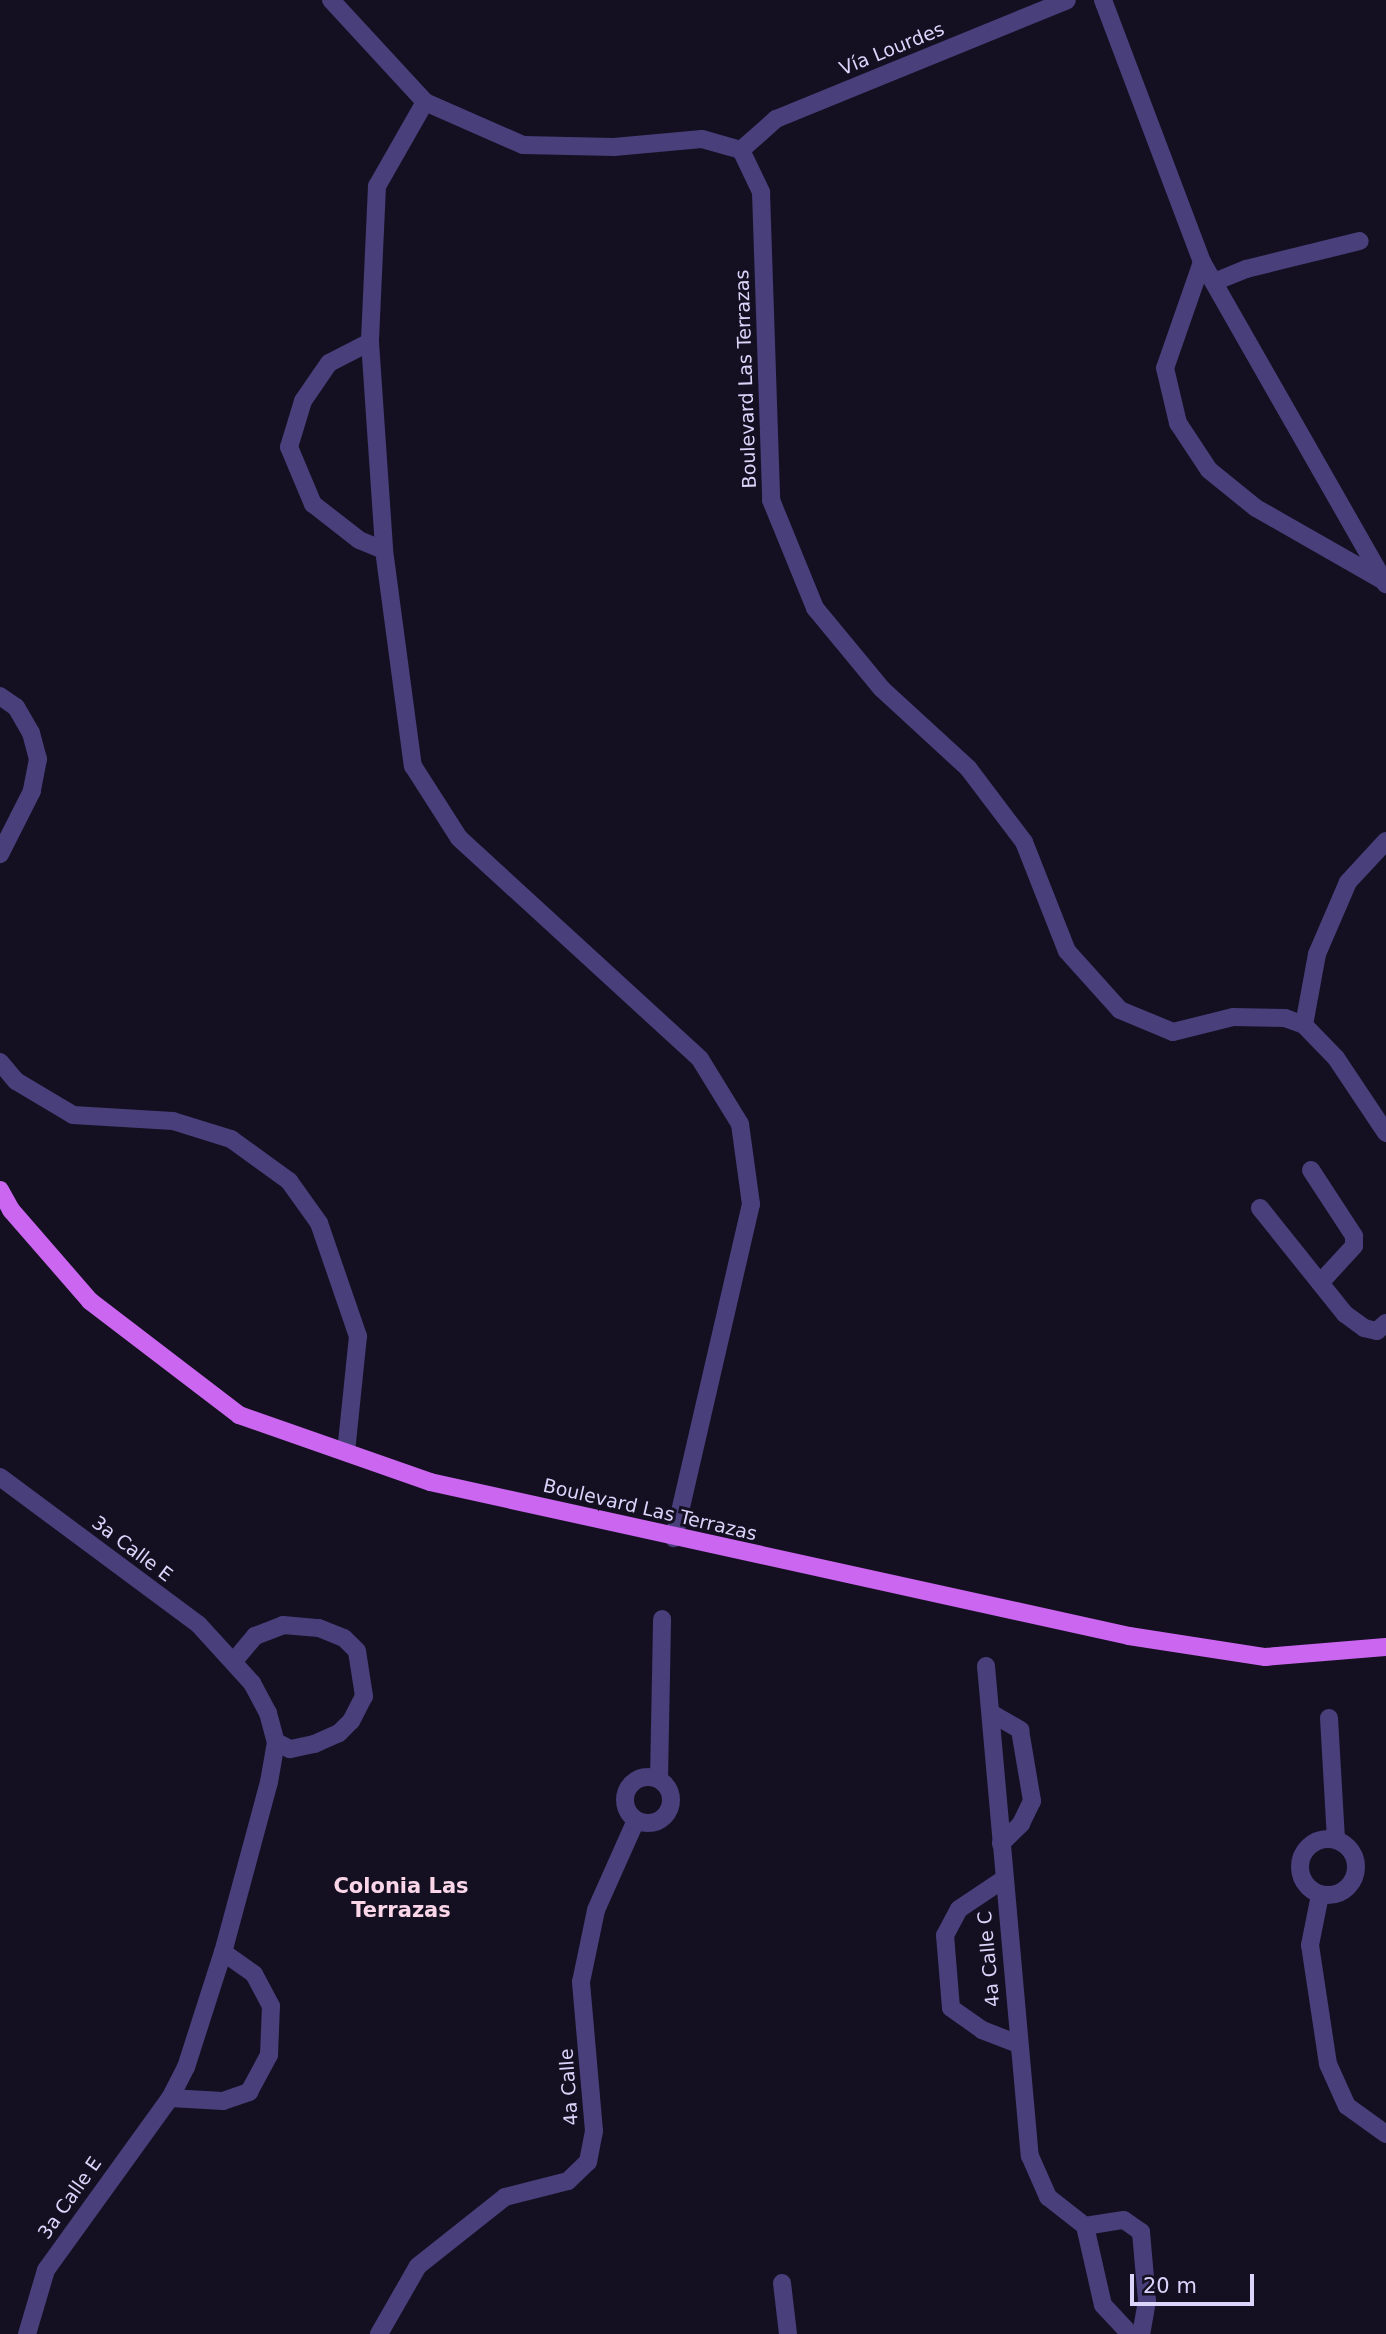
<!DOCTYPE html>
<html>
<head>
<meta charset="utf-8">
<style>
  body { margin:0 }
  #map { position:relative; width:1386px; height:2334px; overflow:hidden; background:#141021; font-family:"DejaVu Sans",sans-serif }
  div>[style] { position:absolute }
  .minor>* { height:18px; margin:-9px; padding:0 9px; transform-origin:9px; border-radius:9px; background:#483f7b }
  .minor>.ring { margin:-9px; padding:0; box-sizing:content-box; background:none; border:18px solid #483f7b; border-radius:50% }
  .major>* { height:18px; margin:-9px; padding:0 9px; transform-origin:9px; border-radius:9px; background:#cb66f0 }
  span { translate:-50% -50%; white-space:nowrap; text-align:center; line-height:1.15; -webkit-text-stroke:6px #141021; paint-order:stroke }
  .street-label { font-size:19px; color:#dcd4fb }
  .neighbourhood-label { font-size:21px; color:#fbd6e9; font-weight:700 }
  .scale { position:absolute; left:1130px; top:2274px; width:124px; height:32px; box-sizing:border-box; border:4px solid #dcd4fb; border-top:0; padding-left:9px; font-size:21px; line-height:24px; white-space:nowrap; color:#dcd4fb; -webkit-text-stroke:5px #141021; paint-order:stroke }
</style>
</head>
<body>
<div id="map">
  <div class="minor">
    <i style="left:331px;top:0;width:139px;rotate:47.3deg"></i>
    <i style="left:425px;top:102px;width:107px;rotate:23.7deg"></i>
    <i style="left:523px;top:145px;width:91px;rotate:1.3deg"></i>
    <i style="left:614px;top:147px;width:88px;rotate:-5.2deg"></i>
    <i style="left:702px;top:139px;width:41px;rotate:15.8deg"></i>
    <i style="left:741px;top:150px;width:47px;rotate:64.5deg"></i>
    <i style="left:761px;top:192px;width:308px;rotate:88.1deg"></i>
    <i style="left:771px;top:500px;width:117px;rotate:67.8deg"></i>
    <i style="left:815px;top:608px;width:105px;rotate:50.4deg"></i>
    <i style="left:882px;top:689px;width:117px;rotate:42.6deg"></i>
    <i style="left:968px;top:768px;width:93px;rotate:52.9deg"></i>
    <i style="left:1024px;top:842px;width:117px;rotate:68.5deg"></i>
    <i style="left:1067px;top:951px;width:79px;rotate:48.1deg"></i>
    <i style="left:1120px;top:1010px;width:57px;rotate:22.5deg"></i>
    <i style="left:1173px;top:1032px;width:62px;rotate:-14deg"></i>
    <i style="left:1233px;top:1017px;width:52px;rotate:1.1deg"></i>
    <i style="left:1285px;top:1018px;width:20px;rotate:20deg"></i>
    <i style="left:1304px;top:1025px;width:46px;rotate:45.9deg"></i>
    <i style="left:1336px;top:1058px;width:90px;rotate:56.3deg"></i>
    <i style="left:1103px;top:0;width:280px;rotate:69.3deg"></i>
    <i style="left:1202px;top:262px;width:371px;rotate:60.3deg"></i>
    <i style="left:425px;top:102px;width:97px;rotate:119.7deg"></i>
    <i style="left:377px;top:186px;width:156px;rotate:92.6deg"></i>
    <i style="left:370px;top:342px;width:208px;rotate:86.1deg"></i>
    <i style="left:384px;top:550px;width:218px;rotate:82.4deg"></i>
    <i style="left:413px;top:766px;width:85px;rotate:57.4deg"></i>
    <i style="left:459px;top:838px;width:327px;rotate:42.5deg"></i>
    <i style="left:700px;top:1059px;width:76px;rotate:58.4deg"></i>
    <i style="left:740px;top:1124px;width:81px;rotate:82.2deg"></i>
    <i style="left:751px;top:1204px;width:343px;rotate:103deg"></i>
    <i style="left:741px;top:150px;width:47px;rotate:-41.5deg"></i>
    <i style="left:776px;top:119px;width:314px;rotate:-22.2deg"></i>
    <i style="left:1202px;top:262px;width:112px;rotate:109.2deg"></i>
    <i style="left:1165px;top:368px;width:57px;rotate:76.7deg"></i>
    <i style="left:1178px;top:423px;width:56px;rotate:56.6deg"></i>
    <i style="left:1209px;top:470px;width:60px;rotate:39deg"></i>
    <i style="left:1256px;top:508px;width:145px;rotate:29.7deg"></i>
    <i style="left:1214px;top:282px;width:35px;rotate:-22deg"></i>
    <i style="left:1246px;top:269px;width:117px;rotate:-13.8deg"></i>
    <i style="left:370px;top:342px;width:46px;rotate:152.9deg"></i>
    <i style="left:329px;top:363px;width:46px;rotate:124.4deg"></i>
    <i style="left:303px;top:401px;width:48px;rotate:106.9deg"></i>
    <i style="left:289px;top:447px;width:62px;rotate:67.2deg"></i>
    <i style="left:313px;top:504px;width:58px;rotate:38deg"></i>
    <i style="left:359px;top:540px;width:27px;rotate:22deg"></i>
    <i style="left:0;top:696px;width:19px;rotate:35deg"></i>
    <i style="left:16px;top:707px;width:30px;rotate:60deg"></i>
    <i style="left:31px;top:733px;width:27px;rotate:75deg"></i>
    <i style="left:38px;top:759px;width:33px;rotate:101deg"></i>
    <i style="left:32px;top:791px;width:71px;rotate:116.9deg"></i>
    <i style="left:1304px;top:1025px;width:72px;rotate:-79.6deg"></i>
    <i style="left:1317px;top:954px;width:78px;rotate:-66.7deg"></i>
    <i style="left:1348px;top:882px;width:56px;rotate:-47.2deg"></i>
    <i style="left:0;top:1062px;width:25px;rotate:50deg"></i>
    <i style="left:16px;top:1081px;width:66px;rotate:30.8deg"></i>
    <i style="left:73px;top:1115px;width:100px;rotate:3.4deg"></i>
    <i style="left:173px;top:1121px;width:61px;rotate:17.2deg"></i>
    <i style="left:231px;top:1139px;width:72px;rotate:35.9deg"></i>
    <i style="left:289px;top:1181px;width:52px;rotate:54.5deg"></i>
    <i style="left:319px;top:1223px;width:120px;rotate:71deg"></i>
    <i style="left:358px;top:1336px;width:117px;rotate:95.9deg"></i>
    <i style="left:1311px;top:1170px;width:79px;rotate:56.9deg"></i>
    <i style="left:1354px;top:1236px;width:10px;rotate:90deg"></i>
    <i style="left:1354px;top:1246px;width:50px;rotate:132.6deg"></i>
    <i style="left:1260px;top:1208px;width:136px;rotate:51.3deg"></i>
    <i style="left:1345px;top:1314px;width:24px;rotate:36deg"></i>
    <i style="left:1364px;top:1328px;width:13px;rotate:13deg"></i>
    <i style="left:1377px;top:1331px;width:12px;rotate:-42deg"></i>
    <i style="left:0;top:1477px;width:248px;rotate:36.6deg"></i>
    <i style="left:199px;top:1625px;width:79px;rotate:47.6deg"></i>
    <i style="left:252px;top:1683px;width:34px;rotate:62deg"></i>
    <i style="left:268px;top:1713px;width:30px;rotate:75deg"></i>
    <i style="left:276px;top:1742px;width:41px;rotate:99.9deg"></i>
    <i style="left:269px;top:1782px;width:176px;rotate:105.1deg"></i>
    <i style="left:223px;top:1952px;width:121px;rotate:107.8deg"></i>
    <i style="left:186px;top:2067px;width:35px;rotate:117deg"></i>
    <i style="left:170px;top:2098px;width:212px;rotate:125.8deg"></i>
    <i style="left:46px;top:2270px;width:67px;rotate:106.5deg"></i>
    <i style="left:234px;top:1661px;width:33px;rotate:-50deg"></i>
    <i style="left:255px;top:1636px;width:30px;rotate:-21deg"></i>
    <i style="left:283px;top:1625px;width:36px;rotate:5deg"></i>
    <i style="left:319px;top:1628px;width:27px;rotate:22deg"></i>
    <i style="left:344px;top:1638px;width:18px;rotate:45deg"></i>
    <i style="left:357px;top:1651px;width:46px;rotate:81.2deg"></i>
    <i style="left:364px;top:1696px;width:28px;rotate:117deg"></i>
    <i style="left:351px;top:1721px;width:17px;rotate:135deg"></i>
    <i style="left:339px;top:1733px;width:27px;rotate:156deg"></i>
    <i style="left:314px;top:1744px;width:25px;rotate:168deg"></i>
    <i style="left:290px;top:1749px;width:16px;rotate:-153deg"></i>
    <i style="left:986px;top:1666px;width:492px;rotate:84.9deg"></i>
    <i style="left:1030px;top:2156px;width:45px;rotate:66.3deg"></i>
    <i style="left:1048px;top:2197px;width:47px;rotate:38.1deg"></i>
    <i style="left:1085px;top:2226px;width:81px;rotate:77.2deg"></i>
    <i style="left:1103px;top:2305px;width:40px;rotate:47deg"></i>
    <i style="left:991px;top:1713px;width:34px;rotate:30deg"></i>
    <i style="left:1020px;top:1730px;width:72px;rotate:80.4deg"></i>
    <i style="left:1032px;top:1801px;width:25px;rotate:116deg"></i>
    <i style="left:1021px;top:1824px;width:28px;rotate:136deg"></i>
    <i style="left:1329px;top:1718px;width:121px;rotate:86.7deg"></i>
    <i class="ring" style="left:625px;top:1777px;width:28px;height:28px"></i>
    <i style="left:659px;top:1779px;width:160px;rotate:-88.9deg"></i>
    <i class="ring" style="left:1300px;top:1839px;width:38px;height:38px"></i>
    <i style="left:1004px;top:1879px;width:54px;rotate:146.3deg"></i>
    <i style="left:959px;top:1909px;width:30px;rotate:118deg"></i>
    <i style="left:945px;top:1935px;width:73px;rotate:85.3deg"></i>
    <i style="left:951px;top:2008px;width:38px;rotate:35deg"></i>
    <i style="left:982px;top:2030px;width:39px;rotate:21deg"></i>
    <i style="left:1320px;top:1895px;width:51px;rotate:101.3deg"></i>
    <i style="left:1310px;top:1945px;width:120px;rotate:81.4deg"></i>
    <i style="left:1328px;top:2064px;width:46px;rotate:65.7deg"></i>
    <i style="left:1347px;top:2106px;width:48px;rotate:35.7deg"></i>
    <i style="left:170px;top:2098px;width:53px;rotate:3.2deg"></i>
    <i style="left:223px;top:2101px;width:28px;rotate:-19deg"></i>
    <i style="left:249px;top:2092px;width:42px;rotate:-61.6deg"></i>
    <i style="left:269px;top:2055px;width:49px;rotate:-87.7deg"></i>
    <i style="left:271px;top:2006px;width:36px;rotate:-118deg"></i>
    <i style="left:254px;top:1974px;width:38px;rotate:-145deg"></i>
    <i style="left:1085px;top:2226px;width:39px;rotate:-9deg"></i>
    <i style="left:1124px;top:2220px;width:21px;rotate:35deg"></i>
    <i style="left:1141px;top:2232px;width:69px;rotate:85deg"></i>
    <i style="left:1147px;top:2301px;width:34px;rotate:100deg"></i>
    <i style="left:782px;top:2283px;width:51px;rotate:83.3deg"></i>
    <i style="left:379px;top:2334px;width:78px;rotate:-60.2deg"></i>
    <i style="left:418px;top:2266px;width:111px;rotate:-38.4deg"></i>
    <i style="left:505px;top:2197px;width:65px;rotate:-14.3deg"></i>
    <i style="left:568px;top:2181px;width:28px;rotate:-44deg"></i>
    <i style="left:588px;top:2162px;width:32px;rotate:-79deg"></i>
    <i style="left:594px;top:2131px;width:150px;rotate:-95deg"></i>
    <i style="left:581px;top:1982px;width:74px;rotate:-78.2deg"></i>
    <i style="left:596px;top:1910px;width:98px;rotate:-66deg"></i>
  </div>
  <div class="major">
    <i style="left:0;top:1190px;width:23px;rotate:61deg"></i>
    <i style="left:11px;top:1210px;width:121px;rotate:49deg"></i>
    <i style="left:90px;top:1301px;width:188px;rotate:37.4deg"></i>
    <i style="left:239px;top:1415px;width:202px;rotate:19.3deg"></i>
    <i style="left:430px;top:1482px;width:716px;rotate:12.42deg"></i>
    <i style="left:1129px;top:1636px;width:138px;rotate:8.8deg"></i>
    <i style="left:1265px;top:1657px;width:121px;rotate:-4.7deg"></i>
  </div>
  <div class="street-label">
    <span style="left:892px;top:49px;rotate:-22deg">Vía Lourdes</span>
    <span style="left:746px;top:379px;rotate:-92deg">Boulevard Las Terrazas</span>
    <span style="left:650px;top:1510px;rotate:13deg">Boulevard Las Terrazas</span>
    <span style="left:132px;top:1549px;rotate:37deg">3a Calle E</span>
    <span style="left:989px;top:1959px;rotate:-95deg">4a Calle C</span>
    <span style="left:569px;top:2087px;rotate:-94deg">4a Calle</span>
    <span style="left:70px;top:2198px;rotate:-55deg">3a Calle E</span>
  </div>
  <div class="neighbourhood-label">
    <span style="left:401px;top:1898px">Colonia Las<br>Terrazas</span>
  </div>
  <div class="scale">20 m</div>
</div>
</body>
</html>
